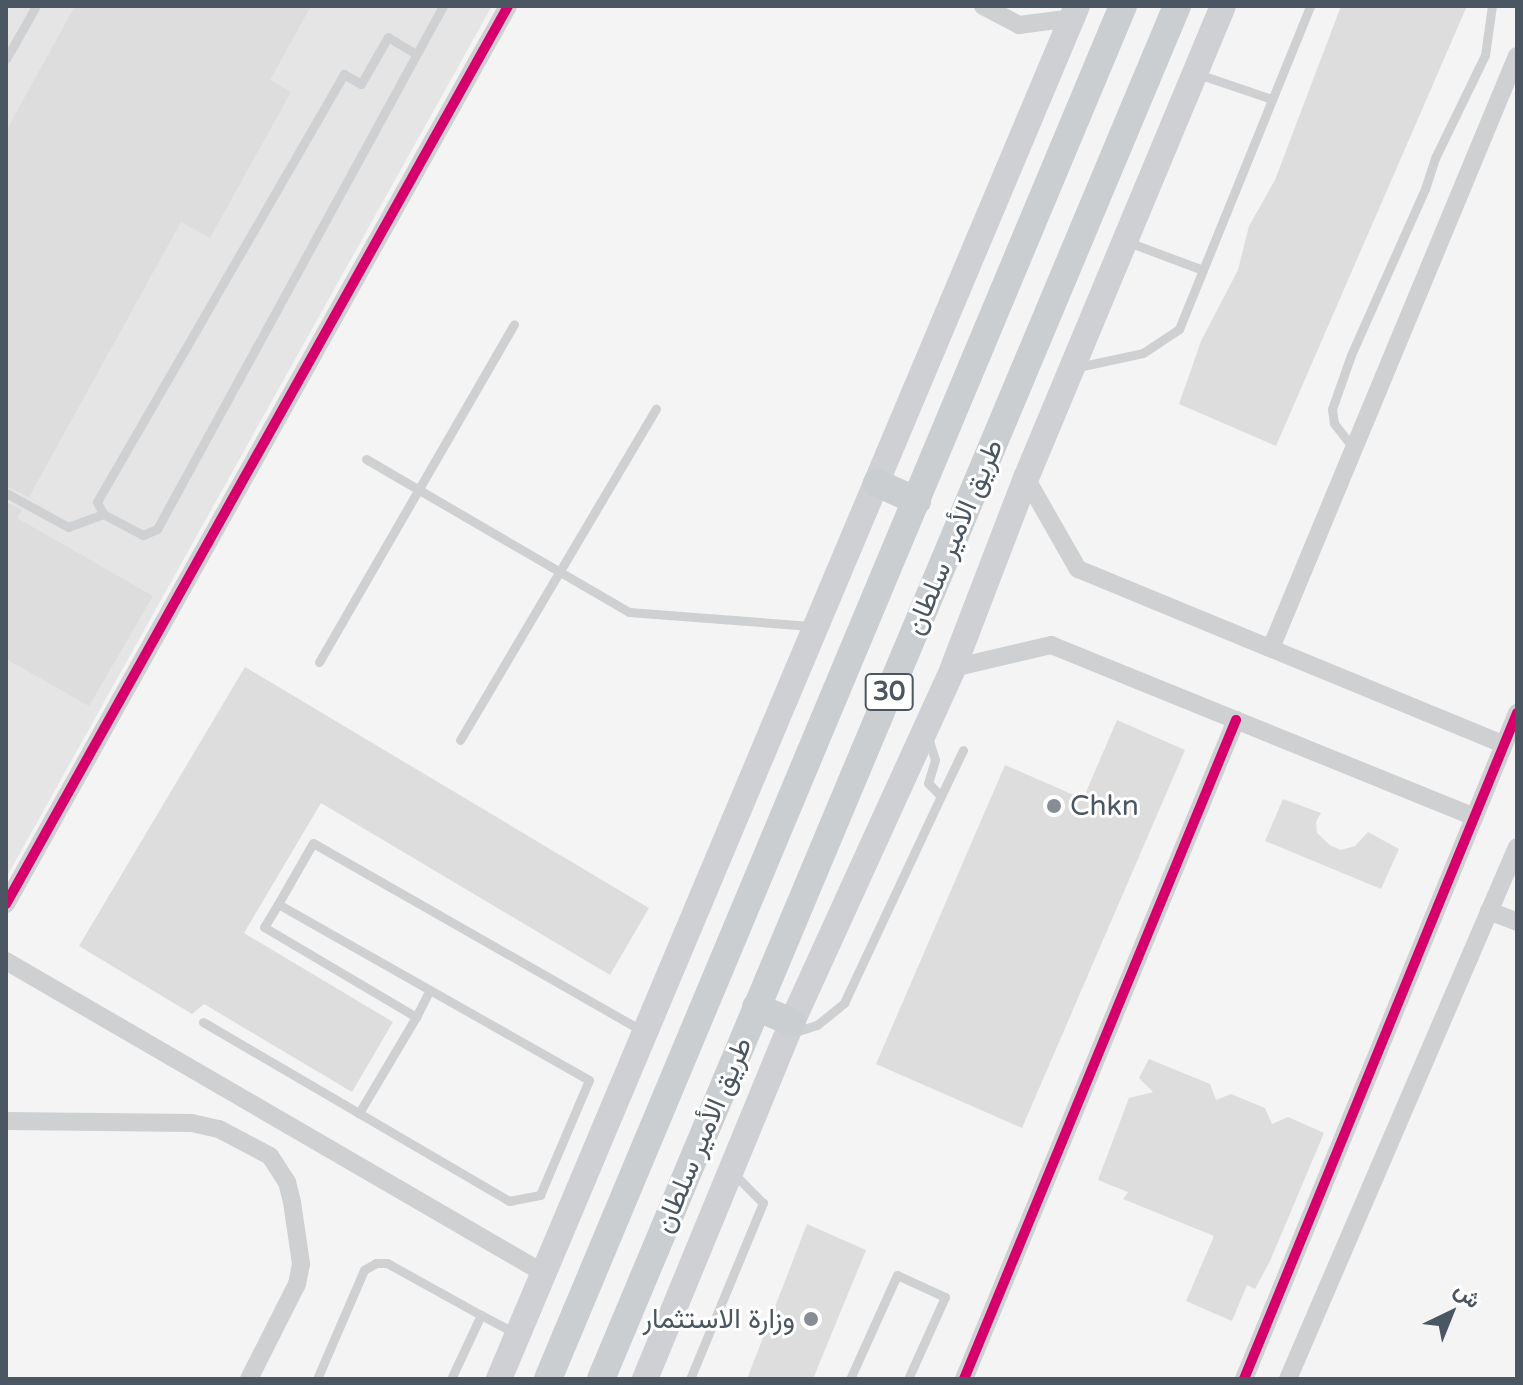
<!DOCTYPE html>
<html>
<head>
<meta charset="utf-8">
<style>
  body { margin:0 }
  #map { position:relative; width:1523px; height:1385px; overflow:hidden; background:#f4f4f4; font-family:"Varela Round",Vazirmatn,sans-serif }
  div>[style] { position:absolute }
  .education>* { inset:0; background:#e6e5e6 }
  .building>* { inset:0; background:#ddddde }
  .lane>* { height:9px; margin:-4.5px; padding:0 4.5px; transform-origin:4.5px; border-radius:4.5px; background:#ced0d2 }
  .street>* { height:18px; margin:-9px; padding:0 9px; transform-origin:9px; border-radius:9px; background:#ced0d2 }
  .secondary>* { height:26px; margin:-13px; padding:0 13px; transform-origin:13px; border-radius:13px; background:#ced0d4 }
  .primary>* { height:28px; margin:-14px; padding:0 14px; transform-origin:14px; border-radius:14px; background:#caced1 }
  .cycleway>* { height:10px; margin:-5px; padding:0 5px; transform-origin:5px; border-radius:5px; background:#d6006c }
  .dots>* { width:22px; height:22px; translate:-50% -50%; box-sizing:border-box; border:4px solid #fff; border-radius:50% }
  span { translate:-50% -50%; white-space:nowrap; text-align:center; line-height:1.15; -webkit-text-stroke:6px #fff; paint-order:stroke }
  .shield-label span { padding:2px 6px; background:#fff; border:2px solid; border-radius:6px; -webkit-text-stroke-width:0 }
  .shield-label { font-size:26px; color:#4a5661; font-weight:700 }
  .street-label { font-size:28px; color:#4a5661 }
  .poi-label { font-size:28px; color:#4a5661 }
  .left { translate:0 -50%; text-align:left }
  .right { translate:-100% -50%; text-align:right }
  .frame { position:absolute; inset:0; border:8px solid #4a5661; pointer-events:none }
  .north { position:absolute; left:1411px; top:1273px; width:80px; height:80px; -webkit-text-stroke:6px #fff; paint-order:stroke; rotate:43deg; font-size:22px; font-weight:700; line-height:32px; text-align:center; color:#4a5661 }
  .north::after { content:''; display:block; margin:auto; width:28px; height:36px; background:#4a5661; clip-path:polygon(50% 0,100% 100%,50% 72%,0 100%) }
</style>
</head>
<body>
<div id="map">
  <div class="education">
    <i style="clip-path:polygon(6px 6px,492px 6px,6px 878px)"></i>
  </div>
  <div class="building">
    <i style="clip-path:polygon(75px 6px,311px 6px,270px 80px,291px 92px,210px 238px,181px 222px,29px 497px,6px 486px,6px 131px)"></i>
    <i style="clip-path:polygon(1341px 6px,1467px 6px,1276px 446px,1179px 404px,1201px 341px,1238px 270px,1249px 226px,1275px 180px)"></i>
    <i style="clip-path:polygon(6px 502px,22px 510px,17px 518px,153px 596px,89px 706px,6px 659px)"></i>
    <i style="clip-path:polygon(245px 667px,649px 908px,610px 975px,321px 803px,244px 933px,393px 1022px,352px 1092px,204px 1004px,192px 1014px,79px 946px)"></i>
    <i style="clip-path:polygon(1117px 720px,1185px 750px,1022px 1128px,876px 1064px,1005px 765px,1083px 799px)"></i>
    <i style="clip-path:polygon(1283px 799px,1321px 813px,1316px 822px,1317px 833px,1331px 846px,1341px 850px,1355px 846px,1368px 832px,1399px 849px,1381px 889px,1265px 841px)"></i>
    <i style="clip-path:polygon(1149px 1059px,1210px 1084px,1216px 1100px,1231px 1094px,1265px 1108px,1272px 1124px,1288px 1117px,1324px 1133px,1270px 1261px,1255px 1289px,1247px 1285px,1232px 1321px,1186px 1301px,1214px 1236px,1123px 1199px,1128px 1192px,1098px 1180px,1129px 1098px,1153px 1092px,1139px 1078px)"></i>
    <i style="clip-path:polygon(807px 1224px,866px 1250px,813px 1379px,747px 1379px)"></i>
  </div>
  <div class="lane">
    <i style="left:416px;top:54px;width:33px;rotate:-149deg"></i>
    <i style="left:388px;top:37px;width:54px;rotate:119.9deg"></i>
    <i style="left:361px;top:84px;width:20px;rotate:-150deg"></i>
    <i style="left:344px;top:74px;width:494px;rotate:120deg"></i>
    <i style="left:97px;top:502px;width:13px;rotate:63deg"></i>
    <i style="left:103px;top:514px;width:45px;rotate:27.7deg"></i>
    <i style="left:143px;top:535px;width:15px;rotate:-23deg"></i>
    <i style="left:157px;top:529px;width:596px;rotate:-61.33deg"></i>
    <i style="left:6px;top:59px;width:61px;rotate:-60.5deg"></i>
    <i style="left:1198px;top:74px;width:78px;rotate:18.7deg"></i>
    <i style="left:1128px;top:242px;width:80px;rotate:20.5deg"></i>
    <i style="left:1078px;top:367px;width:66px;rotate:-12.2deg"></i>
    <i style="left:1143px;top:353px;width:43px;rotate:-33.7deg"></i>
    <i style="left:1179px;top:329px;width:349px;rotate:-67.9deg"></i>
    <i style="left:1354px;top:449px;width:33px;rotate:-128deg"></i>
    <i style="left:1334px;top:423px;width:14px;rotate:-98deg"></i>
    <i style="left:1332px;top:409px;width:57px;rotate:-70.6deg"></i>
    <i style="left:1351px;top:355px;width:182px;rotate:-66deg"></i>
    <i style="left:1425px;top:189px;width:33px;rotate:-72deg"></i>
    <i style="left:1435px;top:158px;width:114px;rotate:-64.1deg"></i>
    <i style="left:1485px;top:55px;width:49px;rotate:-81.9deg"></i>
    <i style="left:366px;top:459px;width:304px;rotate:30.2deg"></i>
    <i style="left:629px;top:612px;width:185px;rotate:4.4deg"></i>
    <i style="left:6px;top:493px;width:71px;rotate:28.7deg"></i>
    <i style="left:68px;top:527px;width:37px;rotate:-20deg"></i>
    <i style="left:319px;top:662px;width:390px;rotate:-60deg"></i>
    <i style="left:460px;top:740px;width:385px;rotate:-59.4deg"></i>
    <i style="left:941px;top:796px;width:51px;rotate:-64.4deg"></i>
    <i style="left:278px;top:904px;width:27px;rotate:121deg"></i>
    <i style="left:264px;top:927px;width:177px;rotate:30.6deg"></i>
    <i style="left:416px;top:1017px;width:112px;rotate:120.7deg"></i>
    <i style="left:416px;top:1017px;width:30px;rotate:-63deg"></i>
    <i style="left:203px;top:1022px;width:355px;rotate:30.3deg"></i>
    <i style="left:509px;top:1201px;width:32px;rotate:-11deg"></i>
    <i style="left:540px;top:1195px;width:125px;rotate:-66.9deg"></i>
    <i style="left:589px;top:1080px;width:357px;rotate:-150.5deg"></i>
    <i style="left:278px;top:904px;width:70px;rotate:-60.2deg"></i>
    <i style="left:313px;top:843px;width:380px;rotate:29.7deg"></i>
    <i style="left:795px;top:1032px;width:23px;rotate:-18deg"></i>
    <i style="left:817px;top:1025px;width:35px;rotate:-39deg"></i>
    <i style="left:844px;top:1003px;width:229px;rotate:-64.9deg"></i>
    <i style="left:941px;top:796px;width:18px;rotate:-135deg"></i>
    <i style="left:928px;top:783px;width:24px;rotate:-73deg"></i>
    <i style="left:935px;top:760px;width:24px;rotate:-107deg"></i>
    <i style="left:317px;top:1379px;width:119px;rotate:-66.7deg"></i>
    <i style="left:364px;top:1270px;width:14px;rotate:-30deg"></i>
    <i style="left:376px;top:1263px;width:11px"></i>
    <i style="left:387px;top:1263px;width:107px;rotate:29deg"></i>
    <i style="left:451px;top:1379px;width:71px;rotate:-64.9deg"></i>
    <i style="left:481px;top:1315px;width:38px;rotate:28deg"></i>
    <i style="left:690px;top:1379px;width:191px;rotate:-67.5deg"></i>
    <i style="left:763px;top:1203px;width:42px;rotate:-135deg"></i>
    <i style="left:850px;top:1379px;width:114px;rotate:-65.7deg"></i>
    <i style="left:897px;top:1275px;width:53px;rotate:24.6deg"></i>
    <i style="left:945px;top:1297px;width:90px;rotate:114.3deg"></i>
  </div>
  <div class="street">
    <i style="left:983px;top:6px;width:41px;rotate:27.8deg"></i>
    <i style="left:1019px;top:25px;width:53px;rotate:-7.5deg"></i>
    <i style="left:1026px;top:478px;width:105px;rotate:60.3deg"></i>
    <i style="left:1078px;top:569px;width:460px;rotate:22.4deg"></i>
    <i style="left:1271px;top:648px;width:641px;rotate:-67.44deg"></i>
    <i style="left:953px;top:668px;width:101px;rotate:-13.2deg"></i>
    <i style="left:1051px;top:645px;width:455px;rotate:22.1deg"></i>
    <i style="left:6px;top:904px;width:1029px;rotate:-60.79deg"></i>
    <i style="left:1489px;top:911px;width:30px;rotate:21deg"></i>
    <i style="left:6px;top:961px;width:623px;rotate:30.14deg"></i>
    <i style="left:6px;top:1121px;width:186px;rotate:0.6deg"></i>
    <i style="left:192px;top:1123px;width:28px;rotate:13deg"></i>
    <i style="left:219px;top:1129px;width:58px;rotate:27.9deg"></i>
    <i style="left:270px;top:1156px;width:31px;rotate:57deg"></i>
    <i style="left:287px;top:1182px;width:21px;rotate:76deg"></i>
    <i style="left:292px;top:1202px;width:63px;rotate:81.7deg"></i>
    <i style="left:301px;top:1264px;width:20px;rotate:101deg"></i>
    <i style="left:297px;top:1284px;width:106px;rotate:116.8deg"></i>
    <i style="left:964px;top:1379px;width:713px;rotate:-67.57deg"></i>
    <i style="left:1244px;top:1379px;width:720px;rotate:-67.71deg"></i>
    <i style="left:1288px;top:1379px;width:579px;rotate:-66.71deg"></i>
  </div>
  <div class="secondary">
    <i style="left:499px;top:1379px;width:1490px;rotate:-67.17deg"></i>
    <i style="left:645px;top:1379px;width:386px;rotate:-67.6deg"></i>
    <i style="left:792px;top:1022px;width:389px;rotate:-65.5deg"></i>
    <i style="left:953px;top:668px;width:204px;rotate:-69deg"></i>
    <i style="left:1026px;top:478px;width:511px;rotate:-67.35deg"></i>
  </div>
  <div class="primary">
    <i style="left:877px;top:483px;width:44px;rotate:24.2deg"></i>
    <i style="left:756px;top:1007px;width:39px;rotate:23deg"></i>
    <i style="left:548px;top:1379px;width:1489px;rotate:-67.28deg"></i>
    <i style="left:601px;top:1379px;width:1489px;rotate:-67.24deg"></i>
  </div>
  <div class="cycleway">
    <i style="left:6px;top:904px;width:1029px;rotate:-60.79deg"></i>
    <i style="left:964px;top:1379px;width:713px;rotate:-67.57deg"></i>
    <i style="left:1244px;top:1379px;width:720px;rotate:-67.71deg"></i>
  </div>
  <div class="dots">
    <i style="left:1054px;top:806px;background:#868d94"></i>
    <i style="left:811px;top:1319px;background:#868d94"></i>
  </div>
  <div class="shield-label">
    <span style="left:889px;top:692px">30</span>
  </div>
  <div class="street-label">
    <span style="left:954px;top:537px;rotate:-67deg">طريق الأمير سلطان</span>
    <span style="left:703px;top:1135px;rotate:-67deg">طريق الأمير سلطان</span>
  </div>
  <div class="poi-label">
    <span class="left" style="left:1070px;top:806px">Chkn</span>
    <span class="right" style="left:795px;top:1319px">وزارة الاستثمار</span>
  </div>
  <div class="frame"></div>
  <div class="north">ش</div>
</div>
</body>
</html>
